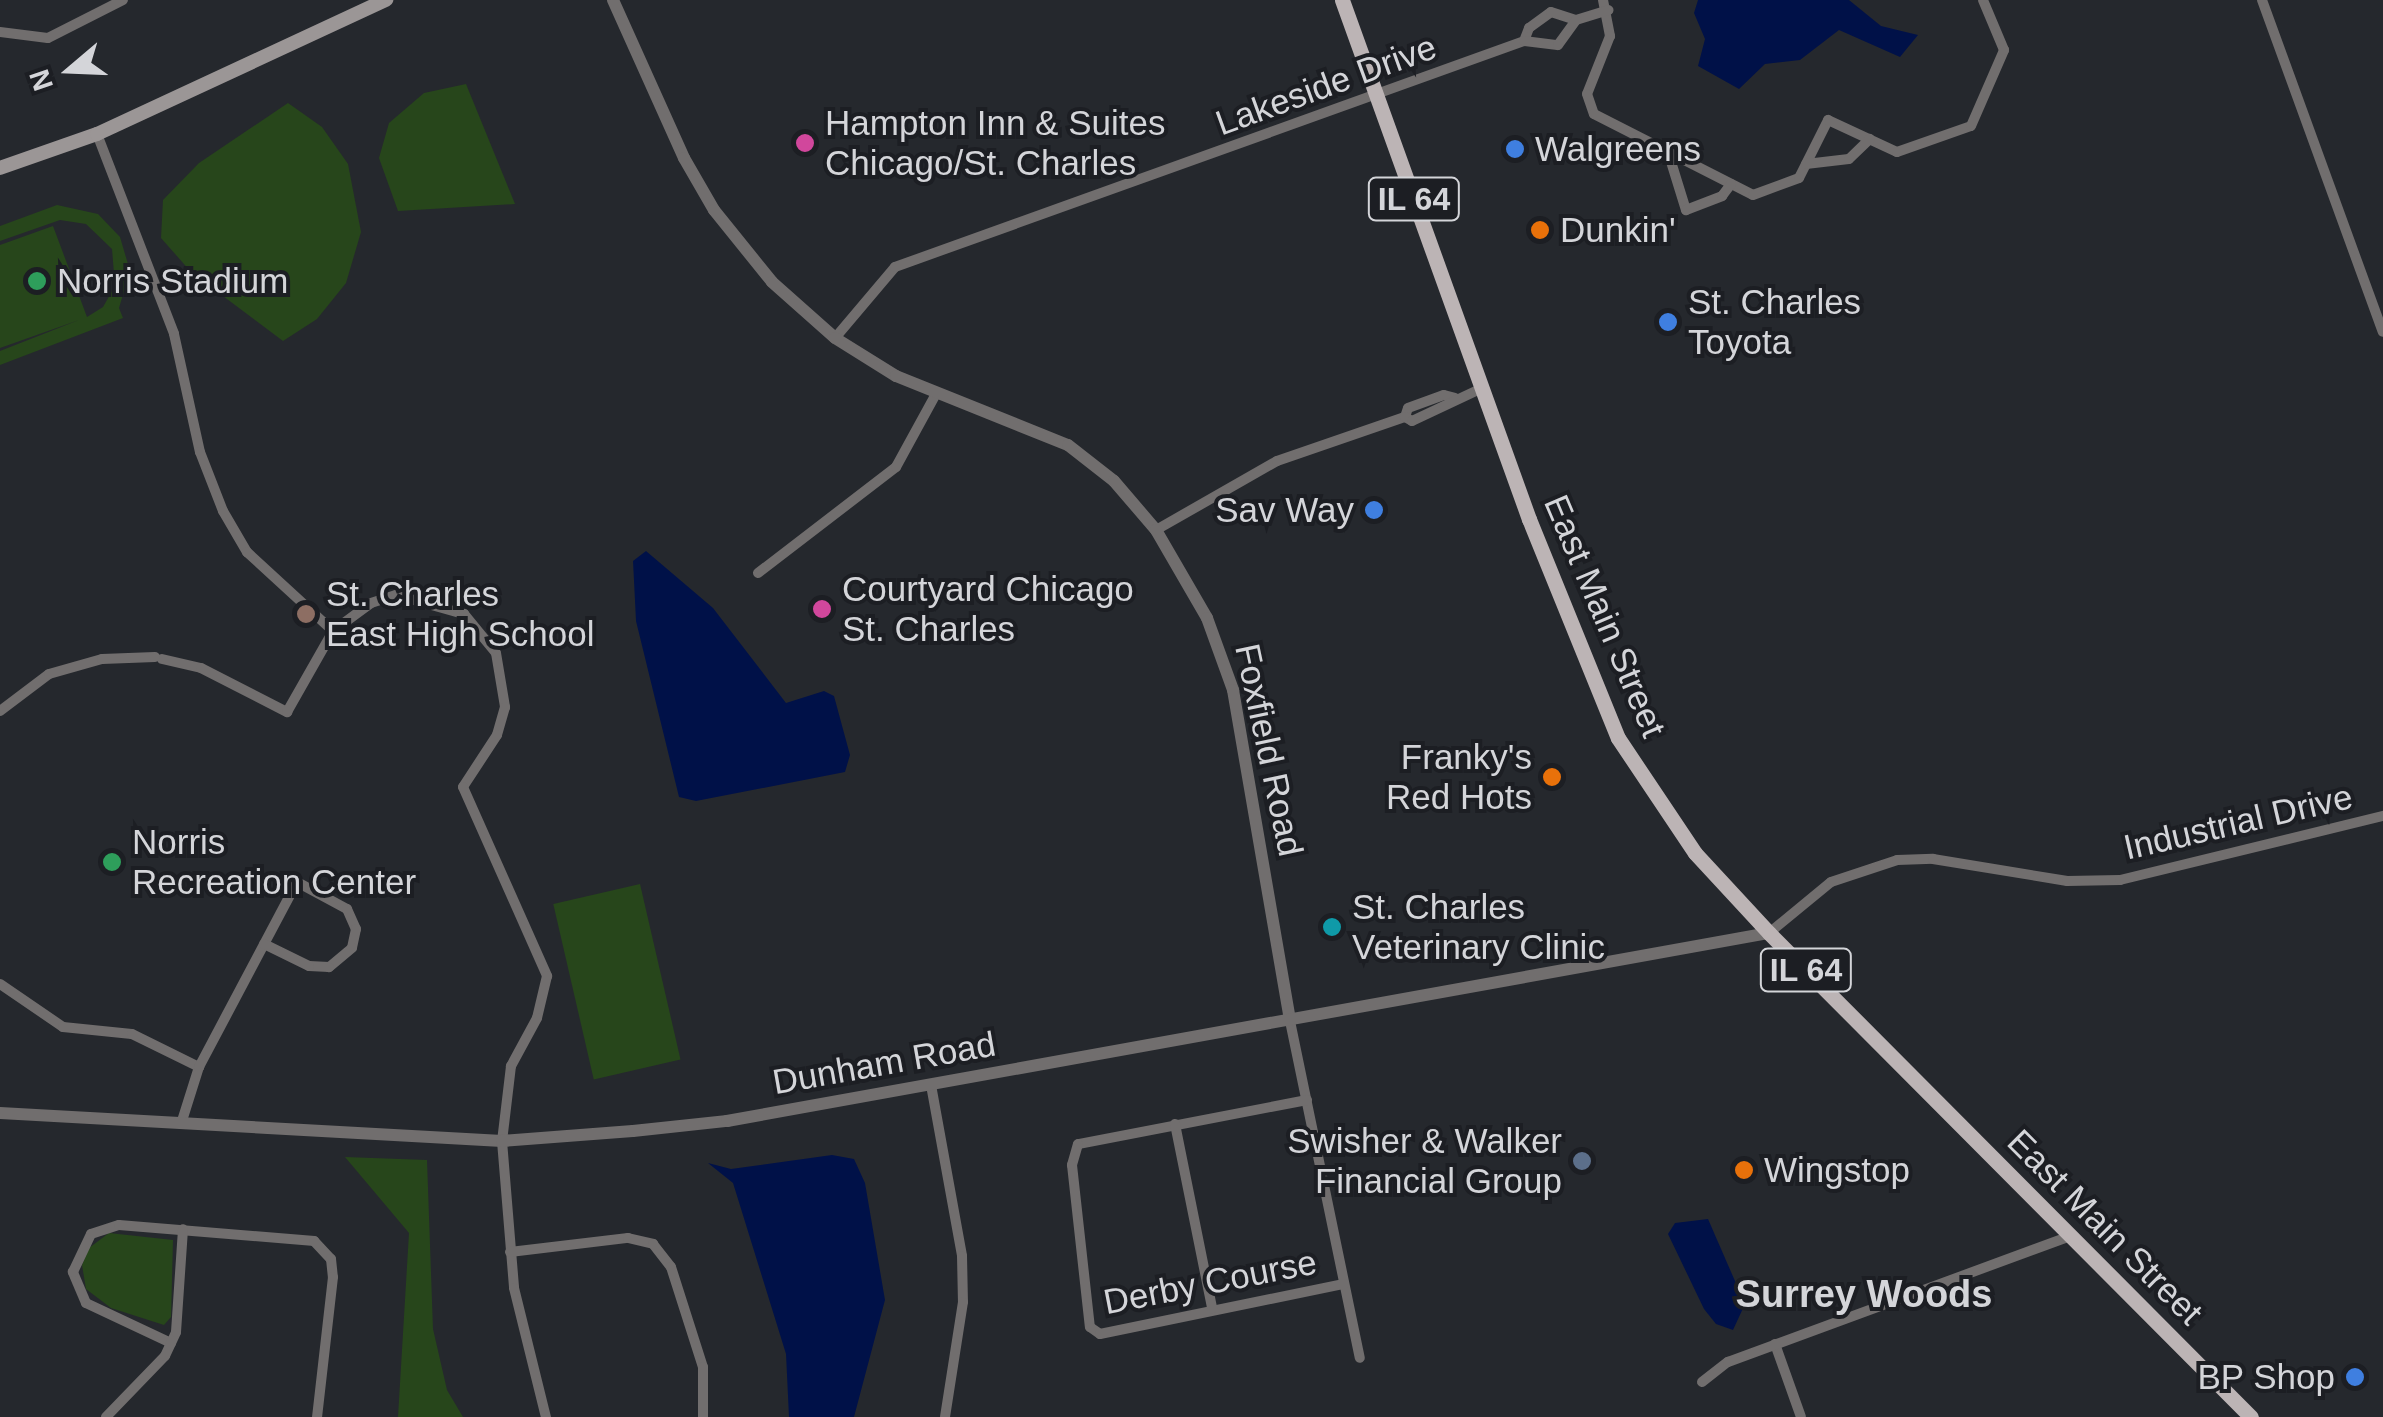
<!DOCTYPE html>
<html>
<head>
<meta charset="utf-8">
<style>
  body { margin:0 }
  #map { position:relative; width:2383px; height:1417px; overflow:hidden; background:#25282d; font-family:Arial,sans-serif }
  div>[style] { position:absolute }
  .green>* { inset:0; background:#27461b; transform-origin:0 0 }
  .water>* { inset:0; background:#001148 }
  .minor>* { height:10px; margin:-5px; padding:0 5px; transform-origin:5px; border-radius:5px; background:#716e6e }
  .tertiary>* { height:12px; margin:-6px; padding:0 6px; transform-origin:6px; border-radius:6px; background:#716e6e }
  .secondary>* { height:14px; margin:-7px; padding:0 7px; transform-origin:7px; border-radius:7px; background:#9b9696 }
  .primary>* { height:15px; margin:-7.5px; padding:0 7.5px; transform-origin:7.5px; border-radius:7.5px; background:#bcb4b5 }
  .dots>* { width:28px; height:28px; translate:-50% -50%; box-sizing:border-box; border:5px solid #1c1e23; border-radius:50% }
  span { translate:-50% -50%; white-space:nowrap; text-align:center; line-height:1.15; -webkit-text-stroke:8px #1c1e23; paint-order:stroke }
  .shield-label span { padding:2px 8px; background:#1c1e23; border:2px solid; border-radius:8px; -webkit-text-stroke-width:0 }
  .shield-label { font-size:32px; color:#d4d5d9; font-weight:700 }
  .street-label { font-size:35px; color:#d4d5d9 }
  .poi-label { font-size:35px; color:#d4d5d9 }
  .left { translate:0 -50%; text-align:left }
  .right { translate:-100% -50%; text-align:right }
  .neighbourhood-label { font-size:38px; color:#d4d5d9; font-weight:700 }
  .north { position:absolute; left:20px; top:20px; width:100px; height:100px; -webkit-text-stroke:8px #1c1e23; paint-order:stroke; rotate:251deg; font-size:28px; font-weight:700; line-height:40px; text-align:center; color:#d4d5d9 }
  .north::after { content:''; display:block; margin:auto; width:35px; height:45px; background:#d4d5d9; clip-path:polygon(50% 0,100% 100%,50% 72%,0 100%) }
</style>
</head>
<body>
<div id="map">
  <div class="green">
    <i style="clip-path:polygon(466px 84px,515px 204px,398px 211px,379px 158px,389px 123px,424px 93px)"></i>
    <i style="clip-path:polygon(288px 103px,322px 127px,348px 164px,361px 232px,346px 283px,317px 319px,283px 341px,191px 272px,161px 238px,163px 200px,199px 163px)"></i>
    <i style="clip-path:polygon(57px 205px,98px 214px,120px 237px,130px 271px,119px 308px,123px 318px,0 365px,0 351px,79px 320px,0 348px,0 245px,53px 226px,87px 317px,103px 307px,115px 286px,112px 249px,86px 224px,60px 220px,0 241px,0 226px)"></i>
    <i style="left:640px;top:884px;width:180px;height:89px;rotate:77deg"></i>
    <i style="clip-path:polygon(345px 1157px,427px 1160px,433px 1329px,447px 1390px,463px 1417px,398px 1417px,409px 1233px)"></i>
    <i style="clip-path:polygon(109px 1233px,173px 1240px,171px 1317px,164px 1325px,111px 1308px,86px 1289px,82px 1265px,89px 1248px)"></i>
  </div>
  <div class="water">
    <i style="clip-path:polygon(1698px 0,1849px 0,1881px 26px,1918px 35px,1900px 57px,1839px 30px,1800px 60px,1765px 64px,1739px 89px,1698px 66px,1705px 39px,1694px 13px)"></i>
    <i style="clip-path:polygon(646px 551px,713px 608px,786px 703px,824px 691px,834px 696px,850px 755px,845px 772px,696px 801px,679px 797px,636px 621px,633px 561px)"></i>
    <i style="clip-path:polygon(832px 1155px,854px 1159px,865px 1183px,885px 1300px,854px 1417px,789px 1417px,786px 1354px,733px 1183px,708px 1163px,731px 1169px)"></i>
    <i style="clip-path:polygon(1708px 1219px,1745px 1304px,1733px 1330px,1716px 1324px,1704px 1309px,1668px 1234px,1675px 1223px)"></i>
  </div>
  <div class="minor">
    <i style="left:1603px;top:0;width:37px;rotate:79deg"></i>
    <i style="left:1610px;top:36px;width:62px;rotate:111.6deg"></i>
    <i style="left:1587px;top:94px;width:21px;rotate:71deg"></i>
    <i style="left:1594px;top:114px;width:178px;rotate:27deg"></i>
    <i style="left:1753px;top:195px;width:49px;rotate:-20.3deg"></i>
    <i style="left:1799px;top:178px;width:65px;rotate:-63.4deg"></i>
    <i style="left:1828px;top:120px;width:76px;rotate:24.9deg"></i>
    <i style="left:1897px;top:152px;width:78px;rotate:-19.4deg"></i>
    <i style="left:1971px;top:126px;width:83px;rotate:-66.5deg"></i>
    <i style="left:2004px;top:50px;width:54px;rotate:-112.8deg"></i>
    <i style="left:2262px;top:0;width:353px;rotate:70deg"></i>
    <i style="left:0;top:32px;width:48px;rotate:7.1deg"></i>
    <i style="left:48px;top:38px;width:84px;rotate:-26.9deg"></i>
    <i style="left:1524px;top:41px;width:14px;rotate:-69deg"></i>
    <i style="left:1529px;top:28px;width:27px;rotate:-36deg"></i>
    <i style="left:1551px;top:12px;width:26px;rotate:18deg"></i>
    <i style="left:1576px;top:20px;width:34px;rotate:-17deg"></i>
    <i style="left:97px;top:134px;width:214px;rotate:68.9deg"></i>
    <i style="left:174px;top:334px;width:121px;rotate:77.6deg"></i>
    <i style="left:200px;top:452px;width:63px;rotate:68.7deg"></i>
    <i style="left:223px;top:511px;width:48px;rotate:59.7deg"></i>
    <i style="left:247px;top:552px;width:117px;rotate:42.6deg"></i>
    <i style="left:1668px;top:152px;width:61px;rotate:72.8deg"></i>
    <i style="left:1686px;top:210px;width:39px;rotate:-21deg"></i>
    <i style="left:1722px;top:196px;width:15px;rotate:-53deg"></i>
    <i style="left:1806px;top:164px;width:43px;rotate:-6.6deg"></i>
    <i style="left:1849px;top:159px;width:29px;rotate:-44deg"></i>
    <i style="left:835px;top:338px;width:93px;rotate:-49.8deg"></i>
    <i style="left:895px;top:267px;width:668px;rotate:-19.76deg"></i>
    <i style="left:1524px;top:41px;width:34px;rotate:7deg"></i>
    <i style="left:1558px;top:45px;width:31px;rotate:-54deg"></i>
    <i style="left:1405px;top:417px;width:9px;rotate:-72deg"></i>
    <i style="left:1408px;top:408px;width:38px;rotate:-20deg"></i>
    <i style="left:1444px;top:395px;width:11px;rotate:15deg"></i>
    <i style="left:1156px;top:530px;width:139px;rotate:-29.7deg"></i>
    <i style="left:1277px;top:461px;width:135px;rotate:-19deg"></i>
    <i style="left:1405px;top:417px;width:8px;rotate:30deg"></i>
    <i style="left:1412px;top:421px;width:77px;rotate:-25.2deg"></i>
    <i style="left:758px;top:573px;width:174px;rotate:-37.5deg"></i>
    <i style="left:896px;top:467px;width:83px;rotate:-61.3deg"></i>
    <i style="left:162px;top:659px;width:40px;rotate:13deg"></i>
    <i style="left:201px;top:668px;width:97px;rotate:27.1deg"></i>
    <i style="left:287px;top:712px;width:93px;rotate:-60.4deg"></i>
    <i style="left:333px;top:631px;width:47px;rotate:-36.4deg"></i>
    <i style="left:371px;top:603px;width:26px;rotate:-18deg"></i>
    <i style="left:396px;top:595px;width:71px;rotate:15.6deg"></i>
    <i style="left:464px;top:614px;width:50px;rotate:50.6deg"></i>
    <i style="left:496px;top:653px;width:55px;rotate:80.5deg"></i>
    <i style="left:505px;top:707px;width:29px;rotate:106deg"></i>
    <i style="left:497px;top:735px;width:62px;rotate:123.2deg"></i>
    <i style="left:463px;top:787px;width:207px;rotate:66deg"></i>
    <i style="left:547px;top:976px;width:43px;rotate:103.4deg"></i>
    <i style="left:537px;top:1018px;width:55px;rotate:118.4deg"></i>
    <i style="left:511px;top:1066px;width:76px;rotate:96.8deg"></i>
    <i style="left:502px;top:1141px;width:147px;rotate:85.3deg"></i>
    <i style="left:514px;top:1288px;width:133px;rotate:76.1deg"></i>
    <i style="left:0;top:711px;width:61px;rotate:-37.1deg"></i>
    <i style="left:49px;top:674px;width:55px;rotate:-15.8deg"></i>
    <i style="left:102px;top:659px;width:53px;rotate:-2.2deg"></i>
    <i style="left:1769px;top:933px;width:80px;rotate:-39.4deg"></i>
    <i style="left:1831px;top:882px;width:70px;rotate:-18.4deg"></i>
    <i style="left:1897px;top:860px;width:36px;rotate:-2deg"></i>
    <i style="left:1933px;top:859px;width:136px;rotate:9.3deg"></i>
    <i style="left:2067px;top:881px;width:53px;rotate:-1.1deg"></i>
    <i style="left:2120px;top:880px;width:271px;rotate:-13.7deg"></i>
    <i style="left:0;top:984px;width:76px;rotate:34.3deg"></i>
    <i style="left:63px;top:1027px;width:69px;rotate:5.8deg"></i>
    <i style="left:132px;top:1034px;width:75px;rotate:26.2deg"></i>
    <i style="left:1290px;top:1021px;width:344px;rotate:78.3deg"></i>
    <i style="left:931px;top:1085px;width:174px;rotate:79.7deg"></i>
    <i style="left:962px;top:1256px;width:46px;rotate:88.8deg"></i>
    <i style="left:963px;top:1302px;width:116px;rotate:98.9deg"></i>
    <i style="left:1307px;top:1100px;width:233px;rotate:169.1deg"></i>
    <i style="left:1078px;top:1144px;width:22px;rotate:106deg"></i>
    <i style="left:1072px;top:1165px;width:163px;rotate:83.7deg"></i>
    <i style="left:1090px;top:1327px;width:12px;rotate:35deg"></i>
    <i style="left:1100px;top:1334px;width:249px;rotate:-11.6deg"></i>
    <i style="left:181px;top:1124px;width:60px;rotate:-72.5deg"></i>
    <i style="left:199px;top:1067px;width:209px;rotate:-62.1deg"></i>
    <i style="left:297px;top:882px;width:57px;rotate:28.4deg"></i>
    <i style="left:347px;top:909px;width:22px;rotate:66deg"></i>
    <i style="left:356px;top:929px;width:19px;rotate:102deg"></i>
    <i style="left:352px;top:948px;width:30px;rotate:140deg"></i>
    <i style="left:329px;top:967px;width:20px;rotate:-177deg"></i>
    <i style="left:309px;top:966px;width:50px;rotate:-153.9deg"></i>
    <i style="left:1175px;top:1124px;width:188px;rotate:78.6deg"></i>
    <i style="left:510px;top:1252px;width:119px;rotate:-6.8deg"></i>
    <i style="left:628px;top:1238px;width:26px;rotate:13deg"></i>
    <i style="left:653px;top:1244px;width:29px;rotate:52deg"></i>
    <i style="left:671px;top:1267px;width:105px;rotate:72.3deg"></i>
    <i style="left:703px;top:1367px;width:50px;rotate:90deg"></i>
    <i style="left:171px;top:1343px;width:94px;rotate:-154.8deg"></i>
    <i style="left:86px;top:1303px;width:34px;rotate:-113deg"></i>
    <i style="left:73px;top:1272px;width:42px;rotate:-64.7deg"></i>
    <i style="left:91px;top:1234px;width:29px;rotate:-18deg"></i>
    <i style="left:119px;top:1225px;width:196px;rotate:4.7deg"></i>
    <i style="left:314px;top:1241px;width:25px;rotate:47deg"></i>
    <i style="left:331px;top:1259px;width:18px;rotate:84deg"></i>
    <i style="left:333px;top:1277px;width:141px;rotate:96.5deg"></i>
    <i style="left:1775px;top:1344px;width:77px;rotate:70.4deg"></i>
    <i style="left:1702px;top:1382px;width:33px;rotate:-38deg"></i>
    <i style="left:1728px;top:1362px;width:365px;rotate:-20.2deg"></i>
    <i style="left:106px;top:1417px;width:85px;rotate:-46deg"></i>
    <i style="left:165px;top:1356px;width:26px;rotate:-65deg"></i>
    <i style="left:176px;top:1332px;width:103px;rotate:-86.1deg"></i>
  </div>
  <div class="tertiary">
    <i style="left:613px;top:0;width:173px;rotate:65.8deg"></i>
    <i style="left:684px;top:158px;width:60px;rotate:60deg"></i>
    <i style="left:714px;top:210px;width:92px;rotate:51.1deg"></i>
    <i style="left:772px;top:282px;width:84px;rotate:41.6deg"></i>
    <i style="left:835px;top:338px;width:72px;rotate:31.9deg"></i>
    <i style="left:896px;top:376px;width:185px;rotate:21.9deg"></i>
    <i style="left:1068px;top:445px;width:58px;rotate:38deg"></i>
    <i style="left:1114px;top:481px;width:65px;rotate:49.4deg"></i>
    <i style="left:1156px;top:530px;width:102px;rotate:59.9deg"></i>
    <i style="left:1207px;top:618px;width:77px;rotate:70.1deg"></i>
    <i style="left:1233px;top:690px;width:336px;rotate:80.2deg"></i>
    <i style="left:0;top:1113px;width:503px;rotate:3.19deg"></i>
    <i style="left:502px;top:1141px;width:131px;rotate:-4.4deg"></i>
    <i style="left:633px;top:1131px;width:95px;rotate:-6.1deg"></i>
    <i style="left:727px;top:1121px;width:1059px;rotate:-10.23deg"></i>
  </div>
  <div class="secondary">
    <i style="left:0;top:168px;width:103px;rotate:-19.3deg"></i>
    <i style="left:97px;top:134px;width:319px;rotate:-24.9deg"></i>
  </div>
  <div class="primary">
    <i style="left:1342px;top:0;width:552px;rotate:70.19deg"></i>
    <i style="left:1529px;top:519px;width:236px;rotate:67.9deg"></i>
    <i style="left:1618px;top:738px;width:138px;rotate:56.2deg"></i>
    <i style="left:1695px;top:853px;width:109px;rotate:47.2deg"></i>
    <i style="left:1769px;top:933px;width:683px;rotate:45.12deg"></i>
  </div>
  <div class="dots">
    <i style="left:805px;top:143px;background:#d1479c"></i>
    <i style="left:1515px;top:149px;background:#3f7fe0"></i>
    <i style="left:1540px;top:230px;background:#e8710a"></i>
    <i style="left:37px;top:281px;background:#2e9e5b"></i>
    <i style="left:1668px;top:322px;background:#3f7fe0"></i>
    <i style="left:1374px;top:510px;background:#3f7fe0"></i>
    <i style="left:822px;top:609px;background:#d1479c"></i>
    <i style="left:306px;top:614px;background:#8d6e63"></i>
    <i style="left:1552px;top:777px;background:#e8710a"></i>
    <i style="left:112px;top:862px;background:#2e9e5b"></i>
    <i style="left:1332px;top:927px;background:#0f9aa8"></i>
    <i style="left:1582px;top:1161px;background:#5c6f8a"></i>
    <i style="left:1744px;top:1170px;background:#e8710a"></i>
    <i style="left:2355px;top:1377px;background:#3f7fe0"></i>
  </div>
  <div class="shield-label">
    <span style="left:1414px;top:199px">IL 64</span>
    <span style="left:1806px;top:970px">IL 64</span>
  </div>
  <div class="street-label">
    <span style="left:1326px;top:85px;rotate:-20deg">Lakeside Drive</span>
    <span style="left:1605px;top:616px;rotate:67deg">East Main Street</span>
    <span style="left:1269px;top:750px;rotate:78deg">Foxfield Road</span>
    <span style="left:2238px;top:822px;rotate:-13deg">Industrial Drive</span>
    <span style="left:884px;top:1063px;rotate:-10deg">Dunham Road</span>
    <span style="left:2105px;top:1227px;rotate:45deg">East Main Street</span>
    <span style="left:1210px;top:1282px;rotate:-11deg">Derby Course</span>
  </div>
  <div class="poi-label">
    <span class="left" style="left:825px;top:143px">Hampton Inn &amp; Suites<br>Chicago/St. Charles</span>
    <span class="left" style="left:1535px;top:149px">Walgreens</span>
    <span class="left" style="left:1560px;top:230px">Dunkin'</span>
    <span class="left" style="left:57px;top:281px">Norris Stadium</span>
    <span class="left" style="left:1688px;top:322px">St. Charles<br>Toyota</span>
    <span class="right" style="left:1354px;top:510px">Sav Way</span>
    <span class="left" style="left:842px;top:609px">Courtyard Chicago<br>St. Charles</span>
    <span class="left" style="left:326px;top:614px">St. Charles<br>East High School</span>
    <span class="right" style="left:1532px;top:777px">Franky's<br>Red Hots</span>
    <span class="left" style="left:132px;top:862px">Norris<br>Recreation Center</span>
    <span class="left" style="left:1352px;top:927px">St. Charles<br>Veterinary Clinic</span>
    <span class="right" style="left:1562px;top:1161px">Swisher &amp; Walker<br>Financial Group</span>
    <span class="left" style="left:1764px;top:1170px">Wingstop</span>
    <span class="right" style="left:2335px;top:1377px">BP Shop</span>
  </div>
  <div class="neighbourhood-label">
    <span style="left:1864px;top:1295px">Surrey Woods</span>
  </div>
  <div class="north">N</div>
</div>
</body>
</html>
